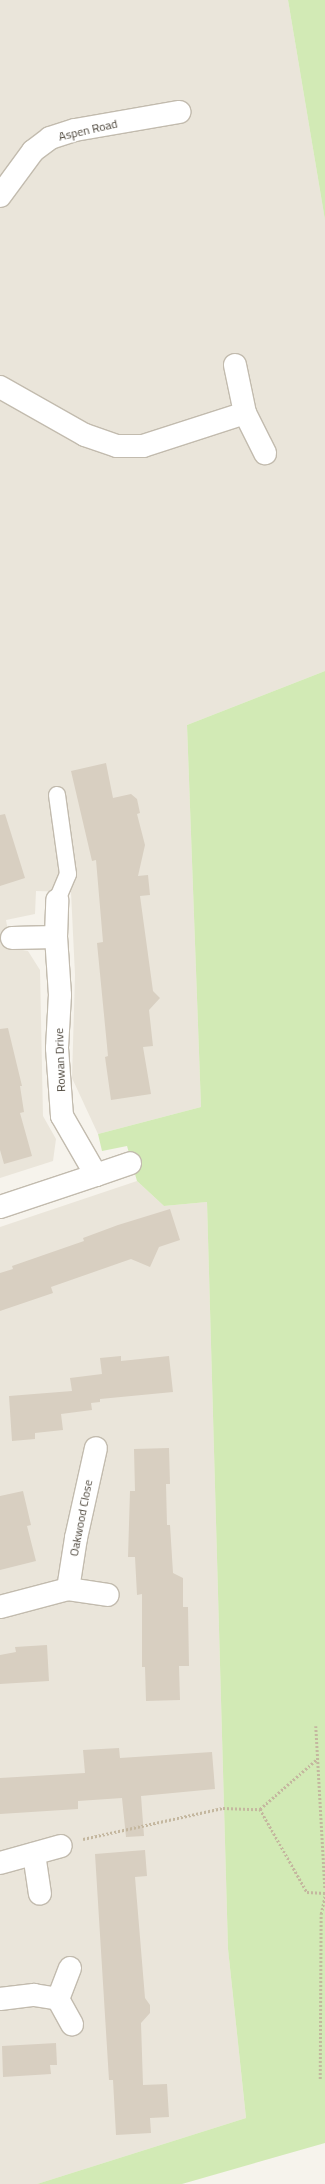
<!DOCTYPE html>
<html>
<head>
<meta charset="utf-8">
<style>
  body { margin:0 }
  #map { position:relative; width:325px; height:2184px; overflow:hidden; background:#f6f3ec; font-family:"Titillium Web",sans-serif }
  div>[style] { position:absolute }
  .residential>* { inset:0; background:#eae5da }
  .green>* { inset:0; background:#d2eab5 }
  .building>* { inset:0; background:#d8cfc1 }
  .path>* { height:2.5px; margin-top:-1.25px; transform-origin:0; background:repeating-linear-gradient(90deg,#c4b79f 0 2px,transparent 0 4px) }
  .roads { filter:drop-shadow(1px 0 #c2bbae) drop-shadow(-1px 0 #c2bbae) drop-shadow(0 1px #c2bbae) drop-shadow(0 -1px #c2bbae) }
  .service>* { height:16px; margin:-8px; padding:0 8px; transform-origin:8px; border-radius:8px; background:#fff }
  .minor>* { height:22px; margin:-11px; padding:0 11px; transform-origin:11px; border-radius:11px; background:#fff }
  span { translate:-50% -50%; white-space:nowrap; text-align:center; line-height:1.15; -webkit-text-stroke:3px #fff; paint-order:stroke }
  .street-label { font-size:12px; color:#4b4439 }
</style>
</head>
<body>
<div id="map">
  <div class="residential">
    <i style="clip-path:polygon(0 0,288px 0,325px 220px,325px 671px,187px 725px,201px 1107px,98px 1134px,72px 1078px,75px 975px,71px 892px,36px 891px,35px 914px,6px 920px,11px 948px,28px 951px,40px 970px,43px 1116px,56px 1139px,53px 1161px,0 1178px)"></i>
    <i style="clip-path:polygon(137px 1181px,164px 1206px,207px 1202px,228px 1949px,246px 2118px,37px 2184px,0 2184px,0 1227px)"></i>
  </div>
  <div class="green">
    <i style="clip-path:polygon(288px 0,325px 0,325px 220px)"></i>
    <i style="clip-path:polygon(325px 671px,325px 2143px,182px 2184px,37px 2184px,246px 2118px,228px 1949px,207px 1202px,164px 1206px,137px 1181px,127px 1146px,102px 1151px,98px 1134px,201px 1107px,187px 725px)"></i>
  </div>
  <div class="building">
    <i style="clip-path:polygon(106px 763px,113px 798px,131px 794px,137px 799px,140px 813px,137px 814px,145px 845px,138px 876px,148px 875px,150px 895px,140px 896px,153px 991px,160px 998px,149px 1010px,153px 1046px,143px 1047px,151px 1094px,111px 1100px,105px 1057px,108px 1056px,97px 943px,103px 942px,96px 860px,92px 861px,71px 771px)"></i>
    <i style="clip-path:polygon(5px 814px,25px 878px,0 886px,0 815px)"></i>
    <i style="clip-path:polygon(8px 1028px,22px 1086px,20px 1086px,24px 1112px,20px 1113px,32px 1156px,4px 1164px,0 1150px,0 1029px)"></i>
    <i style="clip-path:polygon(170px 1209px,180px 1240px,159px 1247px,150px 1267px,131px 1259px,51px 1287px,53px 1293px,0 1311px,0 1273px,13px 1269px,12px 1266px,84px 1241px,83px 1238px,118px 1225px)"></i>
    <i style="clip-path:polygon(121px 1356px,121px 1361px,169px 1356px,173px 1392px,100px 1399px,100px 1402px,91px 1403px,92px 1410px,61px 1414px,63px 1430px,35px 1433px,35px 1439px,12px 1441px,9px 1396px,72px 1391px,70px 1378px,102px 1374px,100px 1358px)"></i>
    <i style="clip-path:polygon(169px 1448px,170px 1484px,166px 1484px,167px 1525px,170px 1525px,173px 1573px,183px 1578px,183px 1607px,188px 1607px,189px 1666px,179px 1666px,180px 1700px,146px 1701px,145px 1667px,142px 1667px,142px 1594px,137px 1595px,135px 1557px,128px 1557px,130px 1491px,135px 1491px,134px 1449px)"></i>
    <i style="clip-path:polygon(23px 1491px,31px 1525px,27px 1526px,36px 1561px,0 1570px,0 1496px)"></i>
    <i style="clip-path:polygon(47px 1645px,49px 1681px,0 1684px,0 1655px,16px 1652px,15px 1647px)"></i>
    <i style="clip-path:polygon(119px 1748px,120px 1758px,212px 1752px,215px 1789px,141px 1796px,144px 1836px,126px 1837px,122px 1798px,78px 1801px,78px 1809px,0 1814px,0 1778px,85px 1773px,83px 1750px)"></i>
    <i style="clip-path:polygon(145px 1850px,147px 1876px,135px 1877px,145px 1998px,150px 2005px,150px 2013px,141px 2023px,143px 2085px,167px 2084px,169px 2117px,150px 2118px,151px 2133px,116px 2135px,113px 2080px,109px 2080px,95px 1854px)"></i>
    <i style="clip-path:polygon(56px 2043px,57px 2065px,50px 2065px,51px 2074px,3px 2077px,2px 2046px)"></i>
  </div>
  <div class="path">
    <i style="left:316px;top:1726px;width:163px;rotate:86.8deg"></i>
    <i style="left:260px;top:1809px;width:76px;rotate:-41.3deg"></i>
    <i style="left:83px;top:1839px;width:143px;rotate:-12.5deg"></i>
    <i style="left:223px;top:1808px;width:37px;rotate:2deg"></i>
    <i style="left:260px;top:1809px;width:95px;rotate:60.5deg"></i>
    <i style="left:307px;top:1892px;width:18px;rotate:3deg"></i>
    <i style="left:320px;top:2079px;width:165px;rotate:-89.7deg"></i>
    <i style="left:321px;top:1914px;width:19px;rotate:-78deg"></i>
  </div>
  <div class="roads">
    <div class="service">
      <i style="left:57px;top:795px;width:80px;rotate:82.1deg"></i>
      <i style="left:68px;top:874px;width:28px;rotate:113deg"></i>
    </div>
    <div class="minor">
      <i style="left:0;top:196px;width:56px;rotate:-53.7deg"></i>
      <i style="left:33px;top:151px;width:21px;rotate:-37deg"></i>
      <i style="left:50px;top:138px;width:26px;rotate:-18deg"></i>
      <i style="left:75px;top:130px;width:106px;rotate:-9.8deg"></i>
      <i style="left:0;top:387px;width:98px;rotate:29.5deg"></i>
      <i style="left:85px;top:435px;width:34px;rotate:19deg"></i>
      <i style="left:117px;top:446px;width:26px"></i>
      <i style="left:143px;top:446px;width:107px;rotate:-17.9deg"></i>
      <i style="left:245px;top:413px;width:49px;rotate:-101.8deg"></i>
      <i style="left:245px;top:413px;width:45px;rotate:63.4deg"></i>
      <i style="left:12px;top:938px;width:44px;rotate:-1.3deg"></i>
      <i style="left:96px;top:1175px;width:36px;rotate:-19deg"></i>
      <i style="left:0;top:1207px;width:101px;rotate:-18.4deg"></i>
      <i style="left:96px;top:1175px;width:68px;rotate:-120deg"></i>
      <i style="left:62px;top:1116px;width:68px;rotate:-94.2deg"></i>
      <i style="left:57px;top:1048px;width:53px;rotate:-86.8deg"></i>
      <i style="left:60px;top:995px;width:58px;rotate:-93.9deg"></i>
      <i style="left:56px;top:937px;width:37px;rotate:-88deg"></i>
      <i style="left:68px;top:1589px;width:52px;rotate:-81.1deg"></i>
      <i style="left:76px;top:1538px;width:92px;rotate:-77.5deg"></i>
      <i style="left:0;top:1607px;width:70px;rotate:-14.8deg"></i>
      <i style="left:68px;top:1589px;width:40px;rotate:8.5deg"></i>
      <i style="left:34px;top:1854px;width:40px;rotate:81.5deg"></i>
      <i style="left:0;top:1863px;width:63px;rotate:-15.6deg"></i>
      <i style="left:70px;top:1968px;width:33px;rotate:111deg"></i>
      <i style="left:58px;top:1999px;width:29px;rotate:61deg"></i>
      <i style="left:0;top:1999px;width:34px;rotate:-7deg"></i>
      <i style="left:34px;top:1995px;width:24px;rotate:9deg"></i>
    </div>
  </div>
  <div class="street-label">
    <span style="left:88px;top:130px;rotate:-13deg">Aspen Road</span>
    <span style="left:60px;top:1060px;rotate:-92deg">Rowan Drive</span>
    <span style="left:81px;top:1518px;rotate:-79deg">Oakwood Close</span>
  </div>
</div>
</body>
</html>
